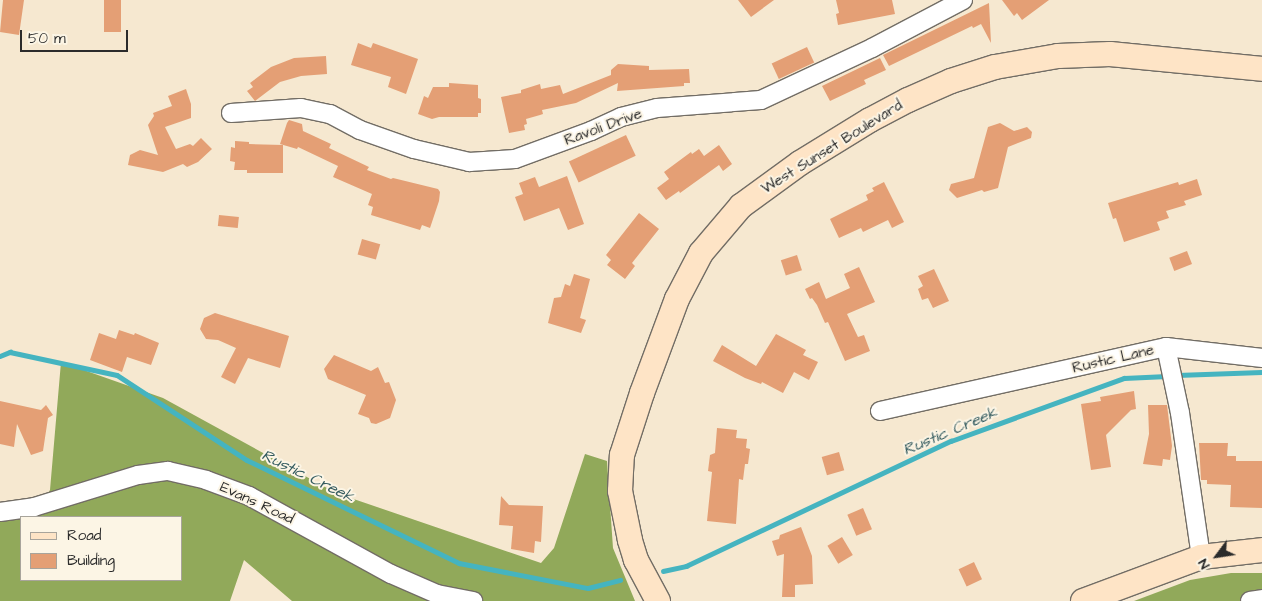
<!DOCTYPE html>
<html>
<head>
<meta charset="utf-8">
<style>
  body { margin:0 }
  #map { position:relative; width:1262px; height:601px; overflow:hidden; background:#f6e8d0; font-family:"Architects Daughter",sans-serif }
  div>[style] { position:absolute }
  .forest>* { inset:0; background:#91a95a }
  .stream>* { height:4.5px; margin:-2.25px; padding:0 2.25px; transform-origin:2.25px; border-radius:2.25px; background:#45b4c0 }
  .building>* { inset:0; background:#e49f75; transform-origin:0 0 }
  .roads { filter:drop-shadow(1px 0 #726d65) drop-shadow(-1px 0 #726d65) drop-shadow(0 1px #726d65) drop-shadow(0 -1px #726d65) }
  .minor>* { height:18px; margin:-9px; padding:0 9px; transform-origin:9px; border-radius:9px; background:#fff }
  .secondary>* { height:24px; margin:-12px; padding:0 12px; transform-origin:12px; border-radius:12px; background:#fee4c6 }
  span { translate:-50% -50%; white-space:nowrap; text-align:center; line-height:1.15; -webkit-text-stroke:4px #fcf5e5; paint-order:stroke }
  .street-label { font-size:15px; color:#2b2b2b }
  .water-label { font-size:16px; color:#345b5f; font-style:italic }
  .legend { position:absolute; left:20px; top:516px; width:162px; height:65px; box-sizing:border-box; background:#fcf5e5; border:1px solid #a8a49b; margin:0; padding:6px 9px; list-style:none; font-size:15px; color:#2b2b2b }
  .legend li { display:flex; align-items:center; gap:10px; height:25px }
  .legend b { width:25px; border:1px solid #a8a49b }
  .north { position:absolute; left:1192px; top:531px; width:50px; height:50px; -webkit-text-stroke:4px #fcf5e5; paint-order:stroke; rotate:239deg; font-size:14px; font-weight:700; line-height:20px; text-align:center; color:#2b2b2b }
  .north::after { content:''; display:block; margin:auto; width:18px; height:22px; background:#2b2b2b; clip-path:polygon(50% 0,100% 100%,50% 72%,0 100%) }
  .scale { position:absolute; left:20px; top:30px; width:108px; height:22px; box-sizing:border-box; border:2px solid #2b2b2b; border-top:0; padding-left:6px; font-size:15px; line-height:18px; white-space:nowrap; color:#2b2b2b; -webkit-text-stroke:4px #fcf5e5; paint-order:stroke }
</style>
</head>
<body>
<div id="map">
  <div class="forest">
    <i style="clip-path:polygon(evenodd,61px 362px,163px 398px,336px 493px,541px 563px,554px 548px,585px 454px,607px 461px,613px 548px,635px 601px,292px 601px,244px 560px,230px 601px,0 601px,0 518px,34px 517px,50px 490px,61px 362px,21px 517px,181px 517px,181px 580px,21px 580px,21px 517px)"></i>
    <i style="clip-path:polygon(1231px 573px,1262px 573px,1262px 601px,1134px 601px,1190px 580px)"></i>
  </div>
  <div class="stream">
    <i style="left:0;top:356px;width:11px;rotate:-22deg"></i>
    <i style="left:10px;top:352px;width:109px;rotate:12.1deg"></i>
    <i style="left:117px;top:375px;width:155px;rotate:33.2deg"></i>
    <i style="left:247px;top:460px;width:236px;rotate:25.9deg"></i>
    <i style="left:459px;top:563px;width:131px;rotate:11deg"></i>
    <i style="left:588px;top:588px;width:33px;rotate:-14deg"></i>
    <i style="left:1177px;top:375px;width:85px;rotate:-2deg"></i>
    <i style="left:663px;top:571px;width:24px;rotate:-12deg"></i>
    <i style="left:686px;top:566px;width:293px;rotate:-25.3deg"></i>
    <i style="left:951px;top:441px;width:184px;rotate:-20deg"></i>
    <i style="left:1124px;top:378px;width:43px;rotate:-2.7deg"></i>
  </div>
  <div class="building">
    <i style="clip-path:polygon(3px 0,24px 0,19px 35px,0 32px)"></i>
    <i style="left:104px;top:0;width:17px;height:32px"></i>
    <i style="clip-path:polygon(738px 0,774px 0,751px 17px)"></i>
    <i style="clip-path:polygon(836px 0,892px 0,895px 14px,838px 25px,836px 14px,839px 13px)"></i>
    <i style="clip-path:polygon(1002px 0,1049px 0,1022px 20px,1017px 13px,1014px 16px)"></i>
    <i style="clip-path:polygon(989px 3px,991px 43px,981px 24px,973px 28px,972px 26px,889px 66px,883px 55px)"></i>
    <i style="clip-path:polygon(358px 43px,371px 48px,373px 43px,418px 59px,406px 94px,388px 87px,391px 77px,351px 65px)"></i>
    <i style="left:807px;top:47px;width:17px;height:39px;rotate:65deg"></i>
    <i style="clip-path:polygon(326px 56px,327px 74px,301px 76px,280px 82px,255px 101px,247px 91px,253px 87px,250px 83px,271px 67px,294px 58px)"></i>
    <i style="clip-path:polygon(880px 58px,886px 70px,864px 80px,866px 84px,830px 101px,822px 86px)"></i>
    <i style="clip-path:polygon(618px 64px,649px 66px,649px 70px,689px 69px,690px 83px,684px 83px,684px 86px,617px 91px,618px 83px,576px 103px,542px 110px,543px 114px,540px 115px,526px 119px,527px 124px,524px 125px,525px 130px,509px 133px,501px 97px,521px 93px,521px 90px,540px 84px,541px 89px,560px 85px,563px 94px,611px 75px,611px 70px)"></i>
    <i style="clip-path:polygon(449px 83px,478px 85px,478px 98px,481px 99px,481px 113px,478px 113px,478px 117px,439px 117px,432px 119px,418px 114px,424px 96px,428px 98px,433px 87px,449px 87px)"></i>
    <i style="clip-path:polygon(186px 89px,191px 104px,191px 118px,165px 127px,176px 149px,190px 144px,193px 146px,201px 138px,212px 149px,198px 162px,187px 167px,183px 164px,163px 172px,128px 165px,130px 155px,140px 150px,158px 155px,148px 125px,154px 116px,153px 113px,172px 106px,168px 96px)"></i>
    <i style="clip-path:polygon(289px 120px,302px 124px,303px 131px,331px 144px,329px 148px,369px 167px,367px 170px,391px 179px,393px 178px,438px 189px,440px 192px,439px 201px,430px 228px,422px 225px,420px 230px,371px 215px,373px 207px,368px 205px,372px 194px,333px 177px,338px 166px,298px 147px,297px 149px,280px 144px,287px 123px)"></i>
    <i style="clip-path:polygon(1000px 123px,1014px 131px,1027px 127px,1032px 132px,1031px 138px,1008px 147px,998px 188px,984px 192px,982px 190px,957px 198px,949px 190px,951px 184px,974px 178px,988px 127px)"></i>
    <i style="left:626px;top:135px;width:23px;height:63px;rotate:65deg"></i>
    <i style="clip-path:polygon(235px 141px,249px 142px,249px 144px,283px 145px,283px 173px,247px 173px,247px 170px,234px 170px,235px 162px,230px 161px,231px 147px,235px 148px)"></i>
    <i style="clip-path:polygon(719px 145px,732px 164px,723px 171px,719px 165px,680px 193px,679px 191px,666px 200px,657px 188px,669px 179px,664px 172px,691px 152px,692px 154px,699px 149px,704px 156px)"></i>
    <i style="clip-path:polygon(567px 176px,584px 224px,568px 230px,559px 208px,524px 221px,515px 197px,523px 194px,519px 183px,535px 177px,539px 187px)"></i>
    <i style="clip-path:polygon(1197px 179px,1202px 195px,1184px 201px,1186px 205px,1166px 211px,1169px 218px,1157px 222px,1160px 230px,1124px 242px,1116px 218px,1113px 219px,1108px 203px,1178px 182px,1179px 185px)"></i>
    <i style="clip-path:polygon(884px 182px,904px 222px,892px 228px,888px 220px,863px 232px,861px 228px,839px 238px,830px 219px,868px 200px,866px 195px,874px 191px,872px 188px)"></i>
    <i style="clip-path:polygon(639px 213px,659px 229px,632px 263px,635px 266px,625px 279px,607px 265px,611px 260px,606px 255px)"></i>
    <i style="left:219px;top:215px;width:20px;height:11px;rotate:6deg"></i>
    <i style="left:362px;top:239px;width:19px;height:16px;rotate:16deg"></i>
    <i style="left:1187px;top:251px;width:14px;height:19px;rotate:69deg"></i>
    <i style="left:797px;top:255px;width:16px;height:17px;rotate:72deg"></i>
    <i style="clip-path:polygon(859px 267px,875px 302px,847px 314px,858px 337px,864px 335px,870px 351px,845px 361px,828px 322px,825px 323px,817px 305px,812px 298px,810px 299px,805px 289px,819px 282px,826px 299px,850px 288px,844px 274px)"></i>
    <i style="clip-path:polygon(934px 269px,949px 301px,933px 308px,928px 298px,922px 300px,918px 289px,923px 286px,918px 276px)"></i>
    <i style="clip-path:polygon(574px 274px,590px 279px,580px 318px,586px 320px,581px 333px,548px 323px,554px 298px,561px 297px,565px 284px,570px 286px)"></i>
    <i style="clip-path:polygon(215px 313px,289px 336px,280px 368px,248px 358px,235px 384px,221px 377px,236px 348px,218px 340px,206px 339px,200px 329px,204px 318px)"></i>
    <i style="clip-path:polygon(119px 330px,134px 335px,135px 333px,159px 343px,151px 365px,127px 357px,122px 372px,90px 360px,99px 333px,116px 339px)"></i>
    <i style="clip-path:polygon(776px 334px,806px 350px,803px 355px,818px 362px,809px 380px,794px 372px,783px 393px,762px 382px,761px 384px,745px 378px,713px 361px,722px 345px,756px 366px)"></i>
    <i style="clip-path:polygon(334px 355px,371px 371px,378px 367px,385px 383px,389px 382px,396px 400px,390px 418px,376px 424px,371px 423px,369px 418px,358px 414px,366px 395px,328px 379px,324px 369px)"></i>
    <i style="clip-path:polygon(1134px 391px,1136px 409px,1131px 410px,1106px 435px,1111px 467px,1091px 470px,1081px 404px,1101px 401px,1100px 397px)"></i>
    <i style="clip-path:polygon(0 401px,41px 410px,46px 405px,53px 415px,48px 418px,43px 451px,31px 455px,17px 424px,14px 447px,0 444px)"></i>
    <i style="clip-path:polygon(1148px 405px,1167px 405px,1172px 446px,1170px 460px,1163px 459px,1162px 466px,1143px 464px,1149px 434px)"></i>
    <i style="clip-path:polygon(717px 428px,737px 430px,736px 438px,747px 439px,746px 448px,750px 449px,748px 464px,745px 464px,743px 480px,739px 479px,736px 524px,707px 521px,712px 472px,708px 471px,710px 455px,715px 453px)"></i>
    <i style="clip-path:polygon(1199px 443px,1228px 443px,1227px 456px,1236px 456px,1236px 461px,1262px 461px,1262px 508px,1230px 507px,1231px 485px,1207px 484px,1207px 480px,1201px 480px)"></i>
    <i style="left:839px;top:452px;width:19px;height:18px;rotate:74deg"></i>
    <i style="clip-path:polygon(501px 496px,509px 505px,543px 506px,541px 542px,535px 541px,534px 553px,511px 549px,513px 526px,499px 525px)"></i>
    <i style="left:863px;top:508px;width:23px;height:17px;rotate:67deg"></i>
    <i style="clip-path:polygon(801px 527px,812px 556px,813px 584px,795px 585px,795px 597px,782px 597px,784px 554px,777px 556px,772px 541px,779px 539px,780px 535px)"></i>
    <i style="left:842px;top:537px;width:21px;height:17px;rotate:59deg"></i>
    <i style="left:974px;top:562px;width:19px;height:17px;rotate:65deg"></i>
  </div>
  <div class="roads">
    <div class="minor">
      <i style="left:231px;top:113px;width:70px;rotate:-4.1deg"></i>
      <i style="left:301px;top:108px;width:30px;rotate:12deg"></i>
      <i style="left:330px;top:114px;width:34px;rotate:28deg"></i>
      <i style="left:360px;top:130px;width:57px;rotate:19.4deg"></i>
      <i style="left:414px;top:149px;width:57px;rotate:13.3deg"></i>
      <i style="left:469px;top:162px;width:46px;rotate:-3.7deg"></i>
      <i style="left:515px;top:159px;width:81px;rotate:-20.2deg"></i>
      <i style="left:591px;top:131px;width:33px;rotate:-25deg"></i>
      <i style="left:621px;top:117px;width:37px;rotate:-14deg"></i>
      <i style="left:657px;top:108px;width:104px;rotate:-4.4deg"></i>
      <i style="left:761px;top:100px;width:123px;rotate:-25.1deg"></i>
      <i style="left:872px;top:48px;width:103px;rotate:-27.8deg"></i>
      <i style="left:1166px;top:347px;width:97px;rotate:6.5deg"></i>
      <i style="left:880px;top:411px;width:293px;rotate:-12.6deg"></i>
      <i style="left:1166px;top:347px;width:67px;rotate:78deg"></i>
      <i style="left:1180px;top:413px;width:146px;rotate:81.7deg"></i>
      <i style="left:0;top:512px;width:34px;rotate:-8deg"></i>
      <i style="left:34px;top:507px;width:109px;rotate:-17.1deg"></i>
      <i style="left:138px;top:475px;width:30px;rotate:-8deg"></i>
      <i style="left:168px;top:471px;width:39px;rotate:13deg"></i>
      <i style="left:206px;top:480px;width:46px;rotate:20.4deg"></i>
      <i style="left:249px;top:496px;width:162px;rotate:28.8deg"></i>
      <i style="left:391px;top:574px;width:50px;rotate:23.5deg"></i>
      <i style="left:437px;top:594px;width:37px;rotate:11deg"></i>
      <i style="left:1250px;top:601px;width:12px;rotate:-9deg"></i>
    </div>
    <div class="secondary">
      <i style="left:658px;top:601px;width:47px;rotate:-118.2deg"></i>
      <i style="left:636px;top:560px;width:21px;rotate:-107deg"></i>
      <i style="left:630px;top:540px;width:50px;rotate:-101.5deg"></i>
      <i style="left:620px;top:491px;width:36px;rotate:-87deg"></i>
      <i style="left:622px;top:455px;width:65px;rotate:-72.1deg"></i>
      <i style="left:642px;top:393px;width:100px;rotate:-69.6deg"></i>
      <i style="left:677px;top:299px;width:52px;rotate:-62.4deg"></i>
      <i style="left:701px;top:253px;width:62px;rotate:-49.6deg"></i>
      <i style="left:741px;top:206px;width:73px;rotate:-36.1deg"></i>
      <i style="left:800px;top:163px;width:82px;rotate:-31.6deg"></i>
      <i style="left:870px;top:120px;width:43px;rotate:-27.8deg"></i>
      <i style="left:908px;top:100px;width:47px;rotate:-23.8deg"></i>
      <i style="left:951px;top:81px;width:46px;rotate:-17.7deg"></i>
      <i style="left:995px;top:67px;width:64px;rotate:-9.9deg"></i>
      <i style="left:1058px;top:56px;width:52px;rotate:-2.2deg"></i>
      <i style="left:1110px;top:54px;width:153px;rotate:5.6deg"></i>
      <i style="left:1083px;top:601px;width:126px;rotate:-20.4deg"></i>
      <i style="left:1201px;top:557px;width:61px;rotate:-6.5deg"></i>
    </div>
  </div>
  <div class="street-label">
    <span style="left:603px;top:127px;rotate:-20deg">Ravoli Drive</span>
    <span style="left:832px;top:147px;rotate:-32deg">West Sunset Boulevard</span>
    <span style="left:1113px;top:359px;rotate:-13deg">Rustic Lane</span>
    <span style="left:257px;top:503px;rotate:25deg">Evans Road</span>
  </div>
  <div class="water-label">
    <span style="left:950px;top:431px;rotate:-23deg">Rustic Creek</span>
    <span style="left:308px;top:476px;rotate:26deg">Rustic Creek</span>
  </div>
  <ul class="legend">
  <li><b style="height:6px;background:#fee4c6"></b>Road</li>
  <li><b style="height:14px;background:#e49f75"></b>Building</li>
  </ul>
  <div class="north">N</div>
  <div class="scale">50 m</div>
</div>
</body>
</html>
